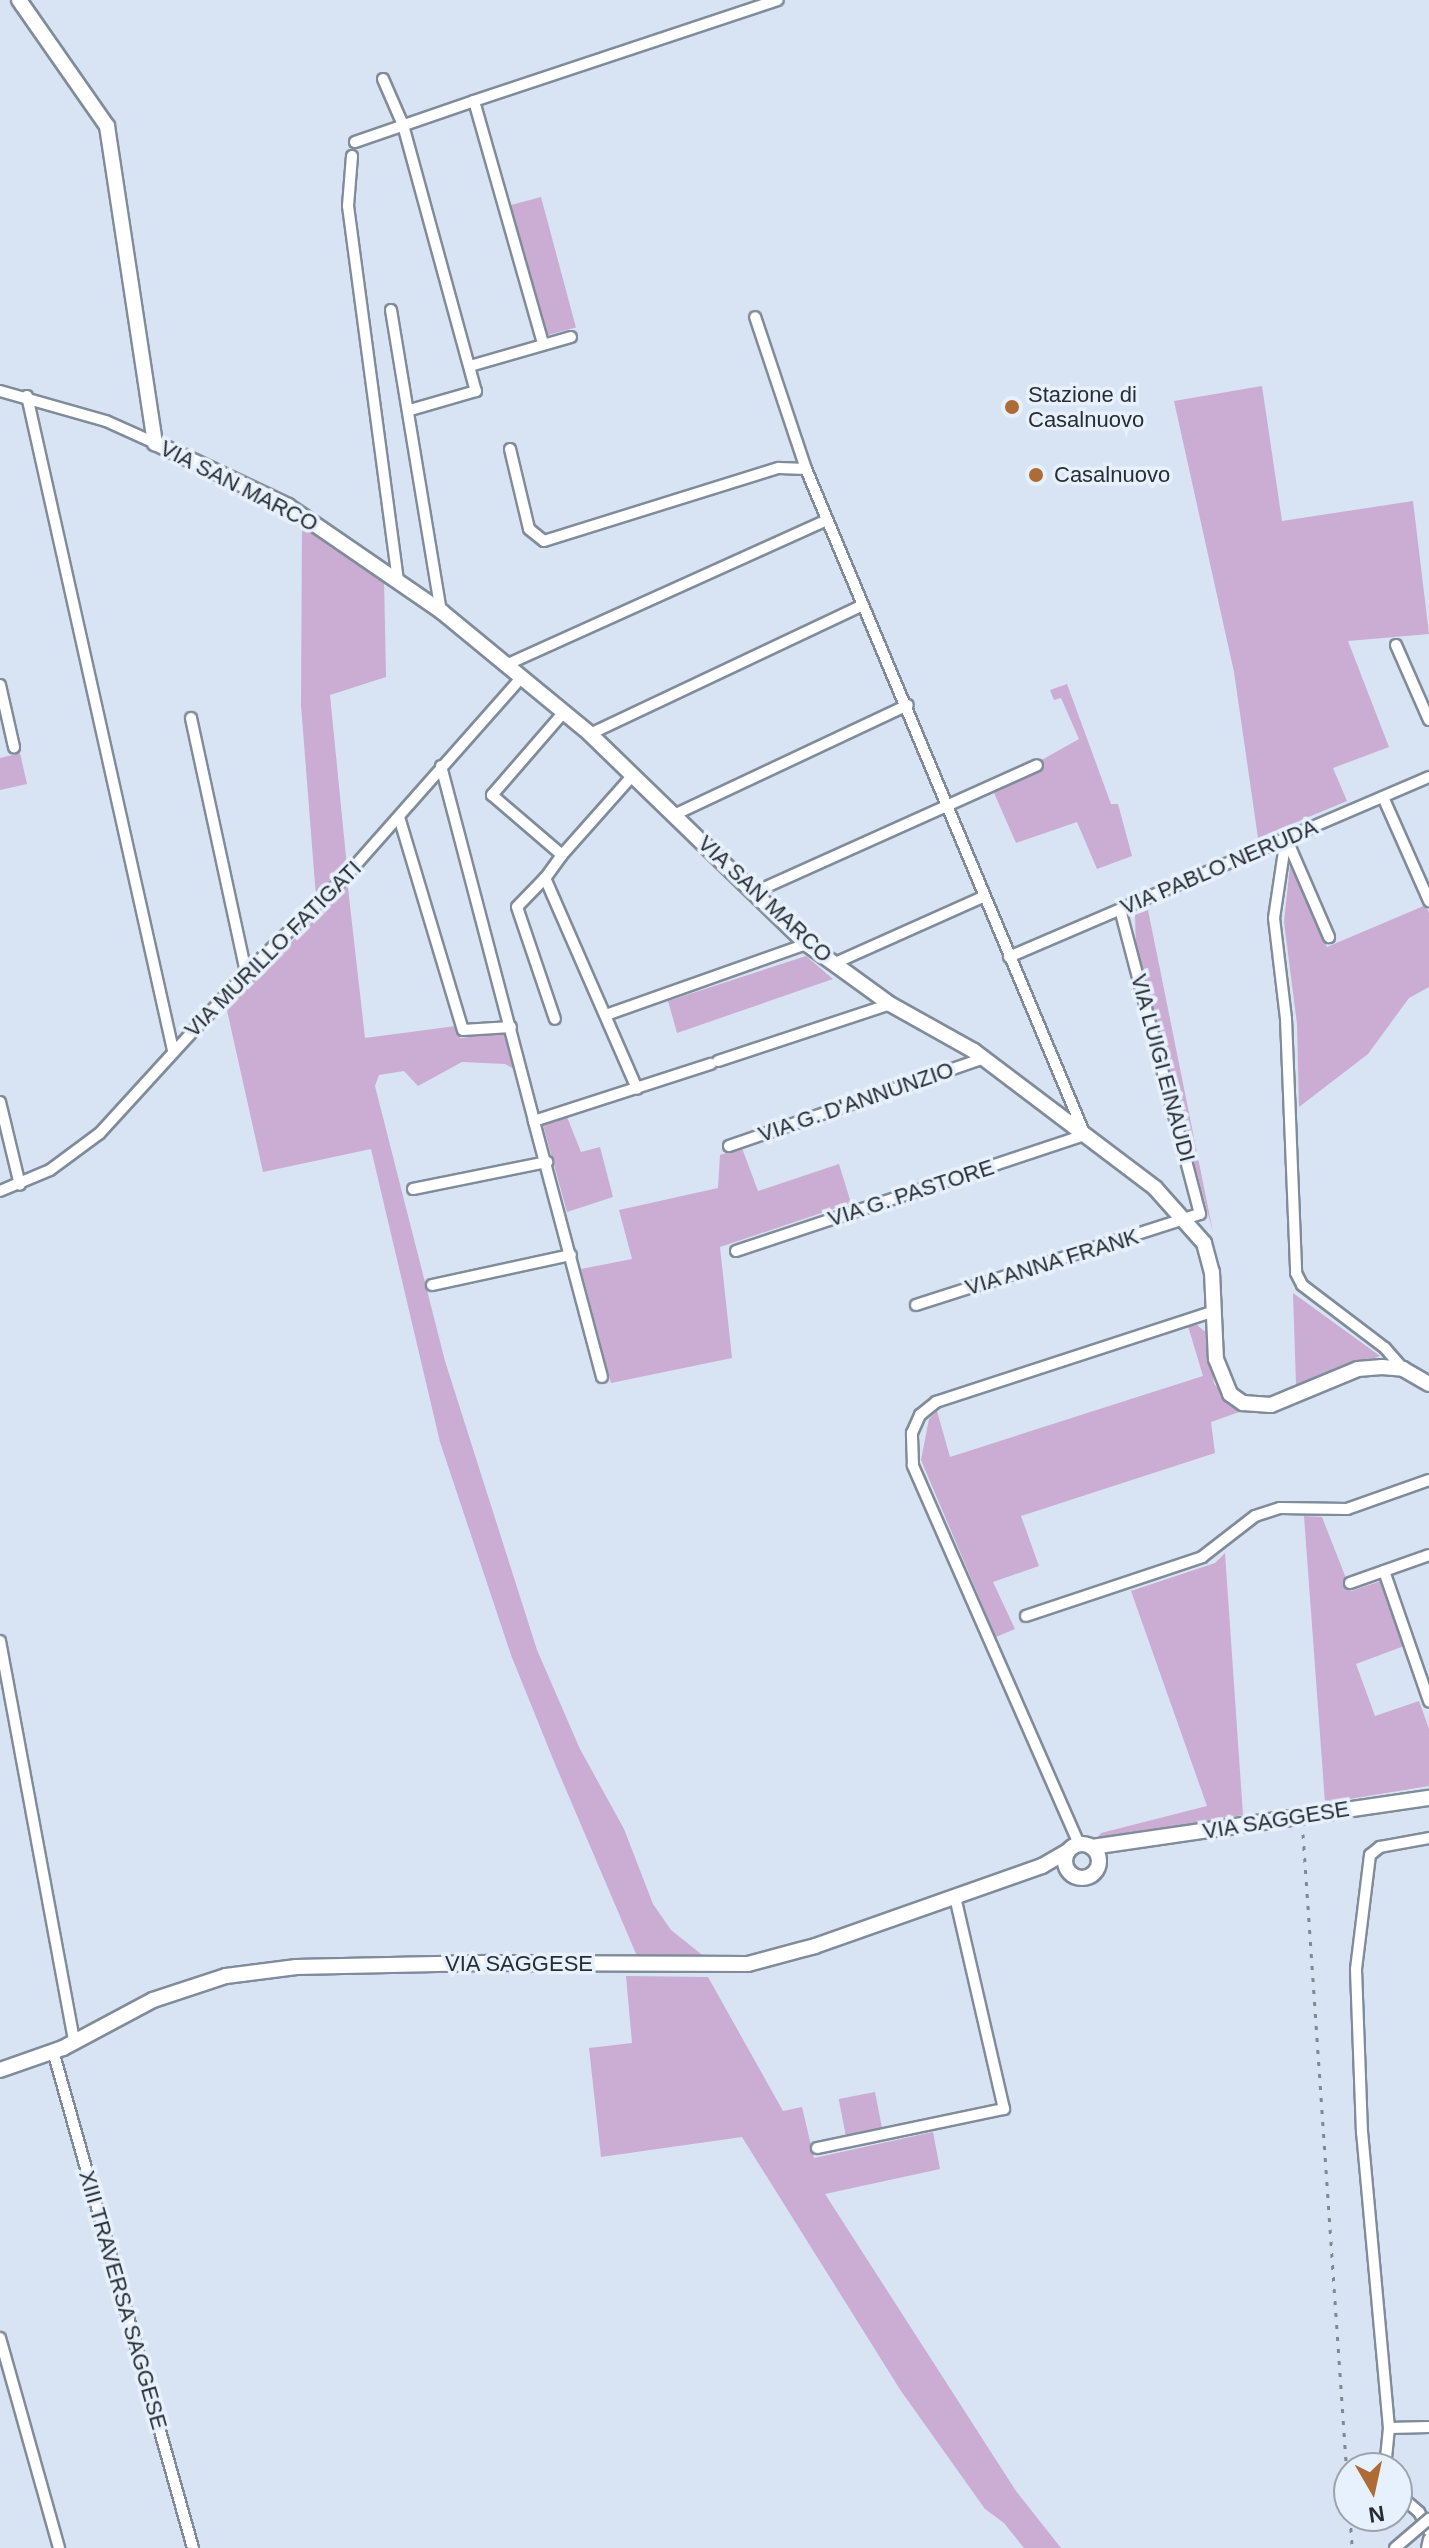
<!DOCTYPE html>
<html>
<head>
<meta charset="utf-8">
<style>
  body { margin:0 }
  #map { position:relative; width:1429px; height:2548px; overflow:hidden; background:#d8e4f3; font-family:Arial,sans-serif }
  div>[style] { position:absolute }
  .green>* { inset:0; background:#cbacd3; transform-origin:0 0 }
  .roads { filter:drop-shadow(2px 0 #818c9a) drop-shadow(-2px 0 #818c9a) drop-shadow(0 2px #818c9a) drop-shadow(0 -2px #818c9a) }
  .minor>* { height:10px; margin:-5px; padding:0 5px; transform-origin:5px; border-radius:5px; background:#fff }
  .major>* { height:14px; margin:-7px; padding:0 7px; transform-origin:7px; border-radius:7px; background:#fff }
  .major>.ring { margin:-7px; padding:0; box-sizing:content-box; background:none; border:14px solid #fff; border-radius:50% }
  .rail>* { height:3px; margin-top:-1.5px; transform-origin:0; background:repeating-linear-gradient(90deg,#808892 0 4px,transparent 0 12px) }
  .bridges { filter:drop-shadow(2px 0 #818c9a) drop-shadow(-2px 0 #818c9a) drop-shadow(0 2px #818c9a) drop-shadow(0 -2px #818c9a) }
  .minor-bridge>* { height:10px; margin:-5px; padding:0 5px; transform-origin:5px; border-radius:5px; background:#fff }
  .dots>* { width:22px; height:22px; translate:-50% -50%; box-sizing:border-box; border:4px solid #e7f1fd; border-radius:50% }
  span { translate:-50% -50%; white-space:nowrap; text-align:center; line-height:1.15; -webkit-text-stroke:7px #e7f1fd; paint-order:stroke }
  .poi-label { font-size:22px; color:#282d32 }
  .left { translate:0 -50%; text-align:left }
  .street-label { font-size:22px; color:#282d32 }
  .north { position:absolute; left:1333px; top:2452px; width:80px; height:80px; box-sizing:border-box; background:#e7f1fd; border:2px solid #9ba3ac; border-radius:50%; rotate:171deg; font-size:22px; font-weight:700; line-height:32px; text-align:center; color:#282d32 }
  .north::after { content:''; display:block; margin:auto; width:28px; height:36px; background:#ad6c36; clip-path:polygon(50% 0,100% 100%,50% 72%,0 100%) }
</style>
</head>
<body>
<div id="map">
  <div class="green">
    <i style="left:541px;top:197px;width:135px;height:31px;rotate:75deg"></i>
    <i style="clip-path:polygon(1262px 386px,1282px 521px,1413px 501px,1429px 634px,1348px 641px,1389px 747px,1333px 768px,1347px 801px,1258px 838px,1234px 672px,1174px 401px)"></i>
    <i style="clip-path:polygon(302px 525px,384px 579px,386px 677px,330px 695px,347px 867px,316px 897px,301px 705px)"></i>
    <i style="clip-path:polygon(1067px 684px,1111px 804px,1118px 804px,1132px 856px,1097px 869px,1077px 822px,1016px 843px,994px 793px,1040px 769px,1038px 762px,1079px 739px,1061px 698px,1054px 700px,1050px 690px)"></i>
    <i style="clip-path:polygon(20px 753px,27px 784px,0 790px,0 758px)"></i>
    <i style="clip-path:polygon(1290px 865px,1327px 947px,1426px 905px,1429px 913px,1429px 987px,1409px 998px,1368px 1054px,1299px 1107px,1297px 1024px,1284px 922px)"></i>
    <i style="clip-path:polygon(347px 879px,365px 1038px,456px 1026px,460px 1038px,506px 1033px,516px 1070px,505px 1064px,462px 1062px,418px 1086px,404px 1071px,379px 1075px,375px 1086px,445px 1361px,537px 1650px,580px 1749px,624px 1829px,653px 1904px,671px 1930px,706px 1958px,637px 1956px,555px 1764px,511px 1655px,440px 1442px,371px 1149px,263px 1172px,226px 1006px,327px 907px)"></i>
    <i style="clip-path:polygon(1148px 910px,1213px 1232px,1136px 948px,1135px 915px)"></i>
    <i style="clip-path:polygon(806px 956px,833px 979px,677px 1033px,668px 1001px)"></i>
    <i style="clip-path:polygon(567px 1117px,581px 1152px,600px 1147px,613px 1197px,567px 1212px,543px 1125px)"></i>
    <i style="clip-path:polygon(742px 1148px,758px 1191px,839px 1164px,851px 1203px,720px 1247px,732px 1358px,611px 1383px,581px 1269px,632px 1259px,619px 1210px,718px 1188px,720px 1155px)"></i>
    <i style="clip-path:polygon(1293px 1293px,1380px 1356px,1296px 1385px)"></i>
    <i style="clip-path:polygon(1197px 1325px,1208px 1334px,1214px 1384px,1242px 1411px,1211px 1422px,1215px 1453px,1021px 1516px,1039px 1566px,993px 1582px,1015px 1629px,996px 1637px,921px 1460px,929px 1419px,937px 1411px,950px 1457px,1203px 1376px,1188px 1326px)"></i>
    <i style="clip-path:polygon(1304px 1516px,1322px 1517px,1351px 1591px,1381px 1581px,1404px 1646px,1356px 1664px,1375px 1716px,1419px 1701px,1429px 1729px,1429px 1786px,1325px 1803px)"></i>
    <i style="clip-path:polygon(1225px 1553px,1243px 1815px,1095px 1841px,1101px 1833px,1207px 1806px,1131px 1591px,1215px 1563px)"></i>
    <i style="clip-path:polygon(626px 1976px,708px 1977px,783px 2111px,802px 2107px,814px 2158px,933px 2132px,940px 2169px,825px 2194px,1016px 2491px,1061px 2548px,1024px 2548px,1004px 2523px,985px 2509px,901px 2391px,742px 2137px,601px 2157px,589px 2048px,632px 2043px)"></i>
    <i style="left:875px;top:2092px;width:38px;height:37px;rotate:79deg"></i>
  </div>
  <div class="roads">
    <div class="minor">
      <i style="left:383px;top:79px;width:50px;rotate:66.5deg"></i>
      <i style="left:403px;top:125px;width:276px;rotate:74.7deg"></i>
      <i style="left:476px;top:391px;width:69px;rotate:163.9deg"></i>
      <i style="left:474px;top:101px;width:320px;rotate:-18.4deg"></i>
      <i style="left:355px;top:142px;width:126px;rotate:-19deg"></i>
      <i style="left:474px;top:101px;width:253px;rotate:74.1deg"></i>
      <i style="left:352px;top:156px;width:50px;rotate:94.6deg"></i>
      <i style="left:348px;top:206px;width:376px;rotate:82.4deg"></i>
      <i style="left:391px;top:310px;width:305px;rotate:80.6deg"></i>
      <i style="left:470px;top:366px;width:105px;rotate:-16deg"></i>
      <i style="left:0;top:391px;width:110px;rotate:15.8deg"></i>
      <i style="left:106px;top:421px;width:54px;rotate:24.2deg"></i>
      <i style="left:27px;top:396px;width:670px;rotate:77.42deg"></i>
      <i style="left:510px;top:449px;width:82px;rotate:76.6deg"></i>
      <i style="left:529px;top:529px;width:19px;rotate:39deg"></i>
      <i style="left:544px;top:541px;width:246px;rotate:-17.3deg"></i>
      <i style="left:779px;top:468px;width:27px;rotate:2deg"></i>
      <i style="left:1396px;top:645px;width:82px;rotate:66.3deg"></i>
      <i style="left:508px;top:664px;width:350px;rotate:-24.3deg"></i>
      <i style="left:0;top:685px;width:64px;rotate:77.3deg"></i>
      <i style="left:564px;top:712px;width:110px;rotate:130.9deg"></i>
      <i style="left:492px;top:795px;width:92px;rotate:40.6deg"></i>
      <i style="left:562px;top:855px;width:29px;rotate:126deg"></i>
      <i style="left:545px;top:878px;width:230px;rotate:66.4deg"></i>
      <i style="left:191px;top:718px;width:261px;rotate:77.8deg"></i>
      <i style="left:590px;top:734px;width:302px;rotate:-25.3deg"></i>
      <i style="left:441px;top:766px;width:367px;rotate:75.3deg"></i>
      <i style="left:1383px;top:797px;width:114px;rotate:66.1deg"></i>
      <i style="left:676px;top:814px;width:256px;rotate:-25.2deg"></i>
      <i style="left:399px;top:817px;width:222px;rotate:73.3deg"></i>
      <i style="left:463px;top:1030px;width:48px;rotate:-3.6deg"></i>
      <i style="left:1286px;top:838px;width:81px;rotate:98.5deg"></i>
      <i style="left:1274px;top:918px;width:102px;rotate:83.2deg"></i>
      <i style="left:1286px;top:1019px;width:254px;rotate:87.7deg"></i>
      <i style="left:1296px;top:1273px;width:13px;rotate:63deg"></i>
      <i style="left:1302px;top:1285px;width:104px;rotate:37.2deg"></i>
      <i style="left:1385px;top:1348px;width:28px;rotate:49deg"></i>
      <i style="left:1287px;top:840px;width:106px;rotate:66.6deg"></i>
      <i style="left:562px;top:855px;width:108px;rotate:-48.4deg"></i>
      <i style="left:545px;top:878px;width:40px;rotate:134deg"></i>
      <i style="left:517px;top:907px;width:118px;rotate:71.3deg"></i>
      <i style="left:755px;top:892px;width:309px;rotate:-24.2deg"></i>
      <i style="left:1009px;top:957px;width:457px;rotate:-23.2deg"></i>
      <i style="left:833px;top:964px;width:164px;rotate:-24.1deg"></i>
      <i style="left:606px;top:1015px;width:213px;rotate:-19.5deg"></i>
      <i style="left:718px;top:1061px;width:181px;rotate:-18.3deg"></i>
      <i style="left:0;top:1102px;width:85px;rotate:76.5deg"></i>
      <i style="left:729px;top:1146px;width:270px;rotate:-19deg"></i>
      <i style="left:413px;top:1189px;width:137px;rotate:-11.4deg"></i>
      <i style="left:0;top:1191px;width:54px;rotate:-22.8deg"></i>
      <i style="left:50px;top:1170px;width:62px;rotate:-36.5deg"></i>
      <i style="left:100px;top:1133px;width:217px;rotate:-47.6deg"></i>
      <i style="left:246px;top:973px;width:138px;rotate:-44.1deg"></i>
      <i style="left:345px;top:877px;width:267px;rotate:-48.5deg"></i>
      <i style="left:736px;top:1251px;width:368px;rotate:-18.4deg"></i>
      <i style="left:1085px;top:1135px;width:722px;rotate:-112.73deg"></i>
      <i style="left:806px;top:469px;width:160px;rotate:-108.5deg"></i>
      <i style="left:432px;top:1285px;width:142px;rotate:-12.2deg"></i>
      <i style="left:916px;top:1305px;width:298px;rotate:-17.8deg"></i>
      <i style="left:1200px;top:1214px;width:315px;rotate:-104.7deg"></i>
      <i style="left:602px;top:1377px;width:265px;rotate:-104.9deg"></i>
      <i style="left:534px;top:1121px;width:186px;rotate:-17.9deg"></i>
      <i style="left:1384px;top:1571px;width:138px;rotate:70.9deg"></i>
      <i style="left:1350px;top:1583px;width:84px;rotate:-19.5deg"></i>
      <i style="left:1026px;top:1616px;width:186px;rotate:-18.5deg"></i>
      <i style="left:1202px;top:1557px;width:67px;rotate:-37.7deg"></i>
      <i style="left:1255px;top:1516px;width:26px;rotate:-18deg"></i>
      <i style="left:1280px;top:1508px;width:67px;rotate:0.9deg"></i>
      <i style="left:1347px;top:1509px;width:87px;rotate:-19.5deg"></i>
      <i style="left:0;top:1641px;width:408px;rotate:79.5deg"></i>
      <i style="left:1079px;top:1844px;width:414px;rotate:-113.7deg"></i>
      <i style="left:913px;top:1465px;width:32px;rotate:-92deg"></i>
      <i style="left:912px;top:1433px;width:20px;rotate:-66deg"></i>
      <i style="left:920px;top:1415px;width:21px;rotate:-39deg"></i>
      <i style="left:936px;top:1402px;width:293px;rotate:-18.1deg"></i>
      <i style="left:53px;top:2051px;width:516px;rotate:74.27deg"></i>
      <i style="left:817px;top:2148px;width:191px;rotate:-11.8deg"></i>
      <i style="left:1004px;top:2109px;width:218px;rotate:-103deg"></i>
      <i style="left:0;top:2338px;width:218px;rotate:74.3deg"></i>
      <i style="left:1389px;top:2428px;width:40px;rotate:-1.4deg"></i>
      <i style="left:1385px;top:2468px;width:40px;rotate:-84.3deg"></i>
      <i style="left:1389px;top:2428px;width:296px;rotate:-95.2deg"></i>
      <i style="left:1362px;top:2133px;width:164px;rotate:-92.1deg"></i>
      <i style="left:1356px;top:1969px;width:115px;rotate:-83deg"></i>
      <i style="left:1370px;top:1855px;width:13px;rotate:-39deg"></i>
      <i style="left:1380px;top:1847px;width:50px;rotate:-10.4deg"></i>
      <i style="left:1397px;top:2493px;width:29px;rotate:41deg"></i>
      <i style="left:1419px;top:2512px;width:21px;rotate:62deg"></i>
      <i style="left:1427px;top:2548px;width:9px;rotate:-77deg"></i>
    </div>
    <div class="major">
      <i style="left:19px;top:0;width:154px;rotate:55.1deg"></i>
      <i style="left:107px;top:126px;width:321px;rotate:81.4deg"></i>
      <i style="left:155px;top:443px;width:147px;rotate:25.3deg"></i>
      <i style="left:288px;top:506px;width:186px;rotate:34.5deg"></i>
      <i style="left:441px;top:611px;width:193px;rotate:39.5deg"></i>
      <i style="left:590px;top:734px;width:302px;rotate:44.1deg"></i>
      <i style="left:807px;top:944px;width:102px;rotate:35.9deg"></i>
      <i style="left:890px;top:1004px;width:96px;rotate:29.2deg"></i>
      <i style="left:974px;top:1051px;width:227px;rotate:37.1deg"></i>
      <i style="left:1155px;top:1188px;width:74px;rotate:48.3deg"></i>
      <i style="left:1204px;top:1243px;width:30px;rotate:75deg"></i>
      <i style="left:1212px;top:1272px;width:87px;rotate:87.4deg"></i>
      <i style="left:1216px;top:1359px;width:38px;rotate:68deg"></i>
      <i style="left:1230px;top:1394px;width:16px;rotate:35deg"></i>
      <i style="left:1243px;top:1403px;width:28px;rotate:4deg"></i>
      <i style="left:1271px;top:1405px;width:94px;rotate:-22.5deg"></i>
      <i style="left:1358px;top:1369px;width:24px;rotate:-5deg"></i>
      <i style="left:1382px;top:1367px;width:21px;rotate:5deg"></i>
      <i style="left:1403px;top:1369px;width:30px;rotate:30deg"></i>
      <i class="ring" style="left:1065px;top:1844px;width:20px;height:20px"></i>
      <i style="left:1092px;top:1847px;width:341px;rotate:-8.3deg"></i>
      <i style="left:0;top:2070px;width:67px;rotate:-19.2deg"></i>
      <i style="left:63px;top:2048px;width:102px;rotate:-28.1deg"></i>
      <i style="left:153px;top:2000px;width:77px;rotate:-18.2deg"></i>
      <i style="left:226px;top:1976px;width:71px;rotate:-7.3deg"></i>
      <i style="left:296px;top:1967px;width:199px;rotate:-1.2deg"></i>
      <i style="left:495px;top:1963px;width:253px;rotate:0.2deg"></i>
      <i style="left:748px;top:1964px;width:69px;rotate:-15deg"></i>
      <i style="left:815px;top:1946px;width:241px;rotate:-19.4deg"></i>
      <i style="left:1042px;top:1866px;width:30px;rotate:-30deg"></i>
    </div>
  </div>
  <div class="rail">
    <i style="left:1303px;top:1834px;width:674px;rotate:86.08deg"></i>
    <i style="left:1350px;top:2516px;width:32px;rotate:86deg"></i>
  </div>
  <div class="bridges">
    <div class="minor-bridge">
      <i style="left:1395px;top:2548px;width:45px;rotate:-40.5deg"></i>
    </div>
  </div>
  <div class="dots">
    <i style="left:1012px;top:407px;background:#ad6c36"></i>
    <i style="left:1036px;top:475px;background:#ad6c36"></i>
  </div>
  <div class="poi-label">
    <span class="left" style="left:1028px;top:407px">Stazione di<br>Casalnuovo</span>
    <span class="left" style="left:1054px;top:475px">Casalnuovo</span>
  </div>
  <div class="street-label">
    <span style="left:239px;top:486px;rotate:27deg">VIA SAN MARCO</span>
    <span style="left:1219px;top:867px;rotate:-23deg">VIA PABLO NERUDA</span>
    <span style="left:765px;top:899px;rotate:43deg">VIA SAN MARCO</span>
    <span style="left:273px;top:949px;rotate:-45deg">VIA MURILLO FATIGATI</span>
    <span style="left:1163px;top:1068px;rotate:75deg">VIA LUIGI EINAUDI</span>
    <span style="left:856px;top:1102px;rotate:-19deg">VIA G. D'ANNUNZIO</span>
    <span style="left:911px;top:1193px;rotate:-18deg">VIA G. PASTORE</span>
    <span style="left:1052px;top:1262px;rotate:-17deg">VIA ANNA FRANK</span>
    <span style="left:1276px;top:1820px;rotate:-9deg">VIA SAGGESE</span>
    <span style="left:519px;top:1964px">VIA SAGGESE</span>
    <span style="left:123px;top:2300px;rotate:74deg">XIII TRAVERSA SAGGESE</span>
  </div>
  <div class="north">N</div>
</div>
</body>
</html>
